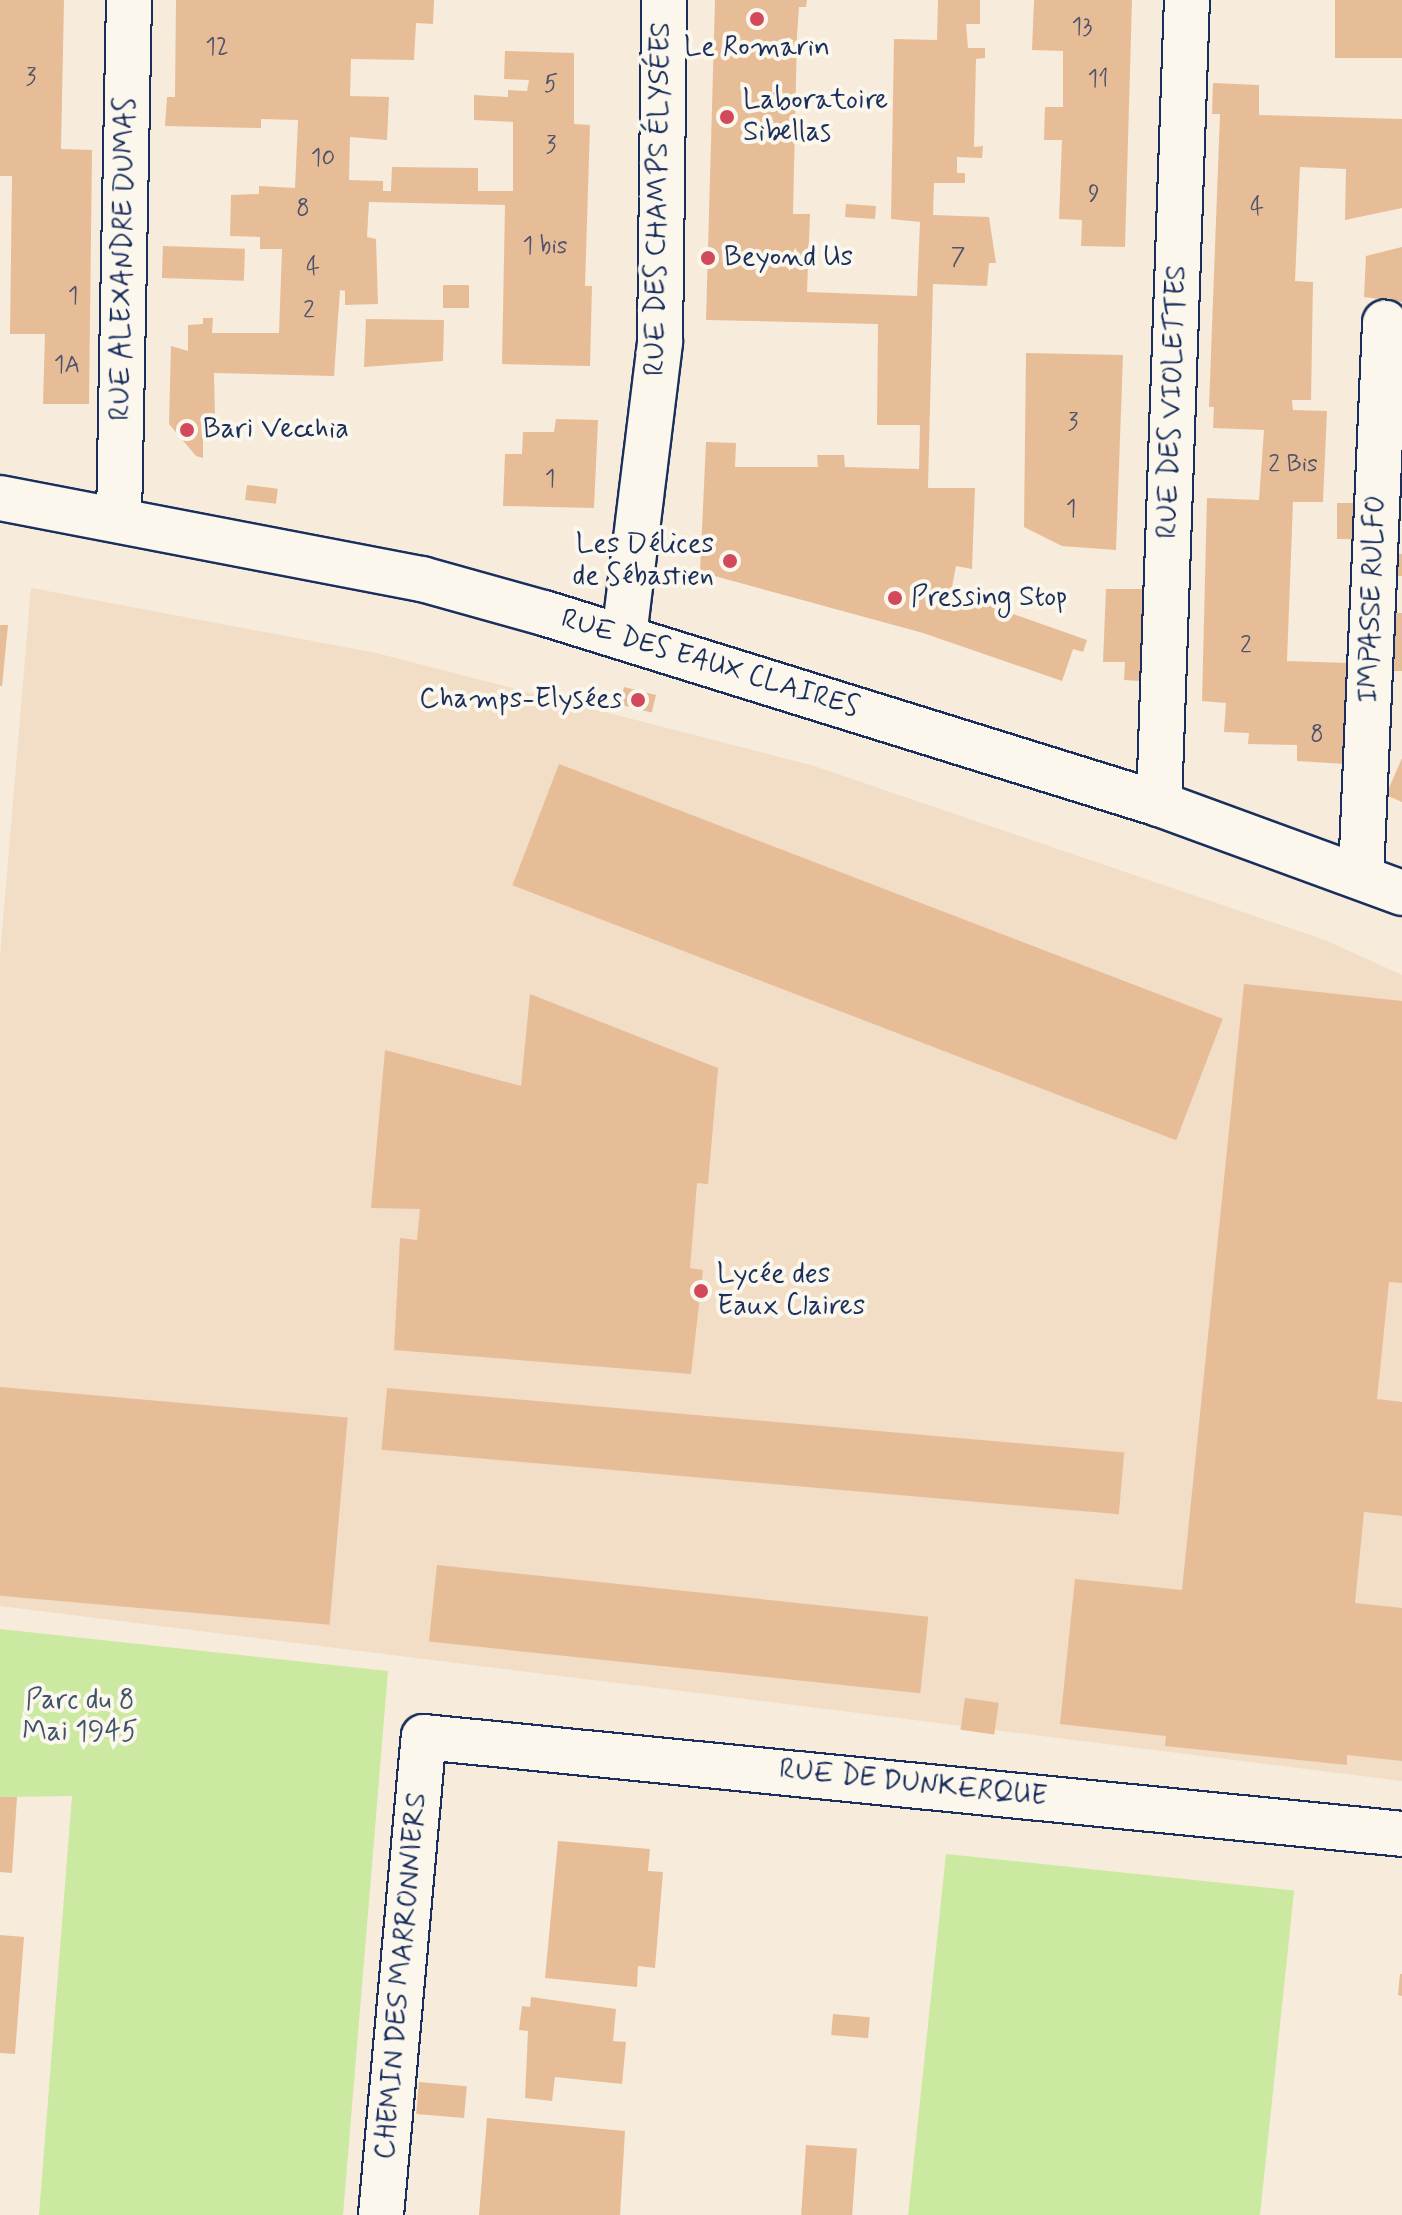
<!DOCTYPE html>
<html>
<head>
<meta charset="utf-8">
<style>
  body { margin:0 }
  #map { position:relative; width:1402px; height:2215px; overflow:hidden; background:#f7ebdb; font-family:Mynerve,sans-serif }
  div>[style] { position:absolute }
  .built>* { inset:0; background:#f2ddc7 }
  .green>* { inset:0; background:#cbe9a0; transform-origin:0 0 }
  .building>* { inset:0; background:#e7bd97; transform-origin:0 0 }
  .roads { filter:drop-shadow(2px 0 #1b2f5e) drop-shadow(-2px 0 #1b2f5e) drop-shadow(0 2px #1b2f5e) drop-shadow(0 -2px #1b2f5e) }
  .minor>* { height:44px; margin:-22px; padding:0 22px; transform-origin:22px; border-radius:22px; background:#fbf7ec }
  .dots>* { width:22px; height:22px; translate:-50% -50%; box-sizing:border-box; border:4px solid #fbf7ec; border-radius:50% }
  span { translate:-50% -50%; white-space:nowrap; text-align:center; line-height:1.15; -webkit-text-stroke:8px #fbf7ec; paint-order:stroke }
  .number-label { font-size:24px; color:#4e526c }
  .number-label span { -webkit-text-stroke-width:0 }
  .poi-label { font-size:28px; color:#1b2f5e }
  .left { translate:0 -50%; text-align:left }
  .right { translate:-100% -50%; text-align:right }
  .street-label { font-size:28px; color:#1b2f5e }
  .park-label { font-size:28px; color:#3e546b }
</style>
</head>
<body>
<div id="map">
  <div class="built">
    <i style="clip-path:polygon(31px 588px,376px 653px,811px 765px,1325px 940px,1402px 975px,1402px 1781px,0 1606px,0 956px)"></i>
  </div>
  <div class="green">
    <i style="clip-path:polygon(0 1629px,388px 1671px,343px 2215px,39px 2215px,72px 1796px,0 1797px)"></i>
    <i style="left:946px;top:1854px;width:350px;height:363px;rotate:6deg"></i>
  </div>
  <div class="building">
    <i style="clip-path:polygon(0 0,64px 0,61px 149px,92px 150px,89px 404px,43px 404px,45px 334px,10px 334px,12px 176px,0 176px)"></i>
    <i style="clip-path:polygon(176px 0,434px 0,433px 24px,416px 23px,414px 60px,351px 59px,350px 96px,389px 97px,387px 140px,350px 137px,349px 180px,383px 181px,383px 191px,391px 191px,392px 167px,478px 168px,478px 191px,513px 191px,513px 122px,474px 120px,474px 95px,508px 97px,508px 90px,527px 91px,529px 80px,504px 79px,505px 51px,574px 53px,574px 124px,590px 125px,585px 286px,592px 286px,590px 366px,502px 364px,505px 205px,369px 202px,367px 237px,376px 239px,378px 304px,345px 305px,345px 291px,340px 290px,334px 376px,214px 373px,215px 419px,203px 420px,203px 458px,196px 456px,169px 424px,171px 346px,188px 351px,188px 325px,203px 324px,203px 318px,213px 318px,212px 333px,279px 333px,282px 249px,260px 249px,260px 237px,230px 236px,231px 195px,259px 194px,259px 186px,295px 188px,298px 120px,261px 119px,261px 128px,165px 126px,167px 97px,175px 97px)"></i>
    <i style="clip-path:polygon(715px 0,807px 0,806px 7px,799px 7px,797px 35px,793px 214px,810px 214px,807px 292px,917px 296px,920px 222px,891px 219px,894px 39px,937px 40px,938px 0,980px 0,980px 24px,966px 24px,968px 48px,985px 48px,985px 58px,976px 59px,974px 147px,983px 146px,982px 158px,957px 157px,957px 173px,965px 173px,965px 183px,934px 183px,933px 215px,989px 217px,996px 263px,989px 263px,987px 286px,933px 284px,928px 488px,975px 488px,972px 569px,956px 566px,951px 592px,1087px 640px,1083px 652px,1073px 649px,1062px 681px,923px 633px,700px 572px,706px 442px,736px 443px,735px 467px,818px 467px,817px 455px,844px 455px,845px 467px,919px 469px,920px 425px,877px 425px,878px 324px,706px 320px)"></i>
    <i style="clip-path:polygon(1034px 0,1132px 0,1125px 247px,1081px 246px,1082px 220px,1059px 219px,1062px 140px,1044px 140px,1045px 107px,1063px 107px,1063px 51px,1032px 50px)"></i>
    <i style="left:1335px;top:0;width:67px;height:58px"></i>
    <i style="clip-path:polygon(1213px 83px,1259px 85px,1259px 115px,1402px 119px,1402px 208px,1345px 220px,1346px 169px,1300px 167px,1295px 281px,1313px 282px,1311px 400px,1292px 400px,1293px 410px,1327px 411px,1323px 502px,1293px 502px,1287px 661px,1348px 663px,1345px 764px,1297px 761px,1297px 745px,1248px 744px,1249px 733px,1224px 732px,1226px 703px,1202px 701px,1207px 498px,1259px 500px,1264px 430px,1213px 428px,1214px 407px,1209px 407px,1220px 114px,1212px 114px)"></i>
    <i style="left:846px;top:204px;width:30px;height:13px;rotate:4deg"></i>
    <i style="left:163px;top:246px;width:82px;height:32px;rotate:2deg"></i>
    <i style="clip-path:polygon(1402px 247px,1402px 302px,1364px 297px,1366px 256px)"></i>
    <i style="left:443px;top:285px;width:26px;height:23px"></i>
    <i style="clip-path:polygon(366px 319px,444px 320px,443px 361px,364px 367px)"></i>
    <i style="clip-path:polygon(1026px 353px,1123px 355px,1116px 550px,1062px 546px,1024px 527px)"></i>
    <i style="clip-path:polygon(556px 419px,598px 420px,594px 508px,503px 506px,505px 454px,522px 454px,523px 432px,554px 432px)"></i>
    <i style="left:247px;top:485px;width:31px;height:15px;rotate:7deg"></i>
    <i style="left:1337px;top:503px;width:22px;height:36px"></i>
    <i style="clip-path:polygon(1391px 553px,1402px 554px,1402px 576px,1389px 576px)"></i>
    <i style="clip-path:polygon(1106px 589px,1144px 589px,1141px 681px,1124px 680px,1125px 662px,1103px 662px)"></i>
    <i style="left:1389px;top:613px;width:13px;height:58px"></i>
    <i style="clip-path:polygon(0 625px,8px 625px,2px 686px,0 686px)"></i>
    <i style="left:624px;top:687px;width:33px;height:18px;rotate:14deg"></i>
    <i style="clip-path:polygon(1402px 758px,1402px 802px,1386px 795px)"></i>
    <i style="left:559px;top:764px;width:711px;height:130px;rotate:21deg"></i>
    <i style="clip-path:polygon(1244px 984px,1402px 1001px,1402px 1283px,1389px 1282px,1377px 1399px,1402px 1402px,1402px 1516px,1364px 1512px,1355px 1603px,1402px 1608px,1402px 1761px,1347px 1755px,1347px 1765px,1165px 1746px,1166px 1736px,1060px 1724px,1075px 1579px,1182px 1590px)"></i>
    <i style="clip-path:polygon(530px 994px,718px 1068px,708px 1184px,697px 1183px,690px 1268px,703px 1270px,691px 1374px,394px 1350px,400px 1238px,417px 1240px,420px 1209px,371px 1208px,385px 1050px,521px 1086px)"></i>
    <i style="left:0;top:1387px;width:349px;height:208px;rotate:5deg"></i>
    <i style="left:387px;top:1388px;width:740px;height:62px;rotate:5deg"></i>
    <i style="left:437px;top:1565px;width:494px;height:77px;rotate:6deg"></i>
    <i style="left:965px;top:1698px;width:34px;height:32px;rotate:8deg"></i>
    <i style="clip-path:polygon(0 1797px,17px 1797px,12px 1873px,0 1872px)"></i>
    <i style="clip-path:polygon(558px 1841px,650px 1849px,648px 1871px,663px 1872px,655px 1968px,638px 1966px,637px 1987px,545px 1978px)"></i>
    <i style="clip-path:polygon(0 1935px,24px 1937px,15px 2054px,0 2053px)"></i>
    <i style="clip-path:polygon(1400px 1974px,1402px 1974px,1402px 1996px,1398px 1995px)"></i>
    <i style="clip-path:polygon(531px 1997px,616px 2009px,613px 2041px,626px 2042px,622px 2084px,555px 2077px,552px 2101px,525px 2098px,528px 2031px,519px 2030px,522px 2006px,530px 2007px)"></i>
    <i style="left:833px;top:2014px;width:37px;height:21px;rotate:5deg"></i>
    <i style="left:419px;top:2082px;width:48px;height:32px;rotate:5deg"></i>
    <i style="clip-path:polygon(487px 2118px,625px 2131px,620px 2215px,479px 2215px)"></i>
    <i style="left:806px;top:2145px;width:51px;height:70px;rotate:4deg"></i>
  </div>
  <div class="roads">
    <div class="minor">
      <i style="left:0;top:498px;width:430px;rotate:10.9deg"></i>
      <i style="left:422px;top:579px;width:127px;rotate:15.6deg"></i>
      <i style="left:544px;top:613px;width:644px;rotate:17.25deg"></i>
      <i style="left:1159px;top:804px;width:259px;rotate:20.1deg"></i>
      <i style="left:119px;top:519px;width:519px;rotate:-88.9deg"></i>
      <i style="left:624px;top:636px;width:296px;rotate:-83deg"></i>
      <i style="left:660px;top:342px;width:342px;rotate:-89.3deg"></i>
      <i style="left:1159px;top:804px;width:804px;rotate:-88.01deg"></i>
      <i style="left:1361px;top:875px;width:553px;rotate:-87.51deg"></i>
      <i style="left:381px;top:2215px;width:480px;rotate:-84.9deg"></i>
      <i style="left:424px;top:1737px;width:983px;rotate:5.66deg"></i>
    </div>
  </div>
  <div class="dots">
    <i style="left:757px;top:19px;background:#d1495b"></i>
    <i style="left:727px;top:117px;background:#d1495b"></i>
    <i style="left:708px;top:258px;background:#d1495b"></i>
    <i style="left:187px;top:430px;background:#d1495b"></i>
    <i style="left:730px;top:561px;background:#d1495b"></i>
    <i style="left:895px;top:598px;background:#d1495b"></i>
    <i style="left:638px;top:700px;background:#d1495b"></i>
    <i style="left:701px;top:1291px;background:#d1495b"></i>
  </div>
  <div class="number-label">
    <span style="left:1082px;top:28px">13</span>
    <span style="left:217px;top:48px">12</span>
    <span style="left:31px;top:78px">3</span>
    <span style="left:1098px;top:80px">11</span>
    <span style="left:551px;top:85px">5</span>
    <span style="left:551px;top:146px">3</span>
    <span style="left:323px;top:159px">10</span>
    <span style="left:1094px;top:195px">9</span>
    <span style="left:1257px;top:208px">4</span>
    <span style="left:303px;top:209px">8</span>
    <span style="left:545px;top:247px">1 bis</span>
    <span style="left:958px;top:258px">7</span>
    <span style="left:313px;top:268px">4</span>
    <span style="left:73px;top:297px">1</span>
    <span style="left:309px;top:311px">2</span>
    <span style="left:67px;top:366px">1A</span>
    <span style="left:1073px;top:423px">3</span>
    <span style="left:1293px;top:465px">2 Bis</span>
    <span style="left:550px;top:480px">1</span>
    <span style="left:1071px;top:510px">1</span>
    <span style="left:1246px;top:646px">2</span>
    <span style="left:1317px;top:735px">8</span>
  </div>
  <div class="poi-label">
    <span style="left:757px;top:48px">Le Romarin</span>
    <span class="left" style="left:743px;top:117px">Laboratoire<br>Sibellas</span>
    <span class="left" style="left:724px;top:258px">Beyond Us</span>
    <span class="left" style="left:203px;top:430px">Bari Vecchia</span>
    <span class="right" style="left:714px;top:561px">Les Délices<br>de Sébastien</span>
    <span class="left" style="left:911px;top:598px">Pressing Stop</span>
    <span class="right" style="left:622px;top:700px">Champs-Elysées</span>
    <span class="left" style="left:717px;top:1291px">Lycée des<br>Eaux Claires</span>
  </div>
  <div class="street-label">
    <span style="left:659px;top:199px;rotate:-89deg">RUE DES CHAMPS ÉLYSÉES</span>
    <span style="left:124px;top:259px;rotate:-89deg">RUE ALEXANDRE DUMAS</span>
    <span style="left:1173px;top:402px;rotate:-88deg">RUE DES VIOLETTES</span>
    <span style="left:1373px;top:599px;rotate:-88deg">IMPASSE RULFO</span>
    <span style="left:710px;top:664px;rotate:17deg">RUE DES EAUX CLAIRES</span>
    <span style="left:913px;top:1784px;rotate:6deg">RUE DE DUNKERQUE</span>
    <span style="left:402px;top:1976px;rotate:-85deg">CHEMIN DES MARRONNIERS</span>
  </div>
  <div class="park-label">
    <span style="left:80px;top:1717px">Parc du 8<br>Mai 1945</span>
  </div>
</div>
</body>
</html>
